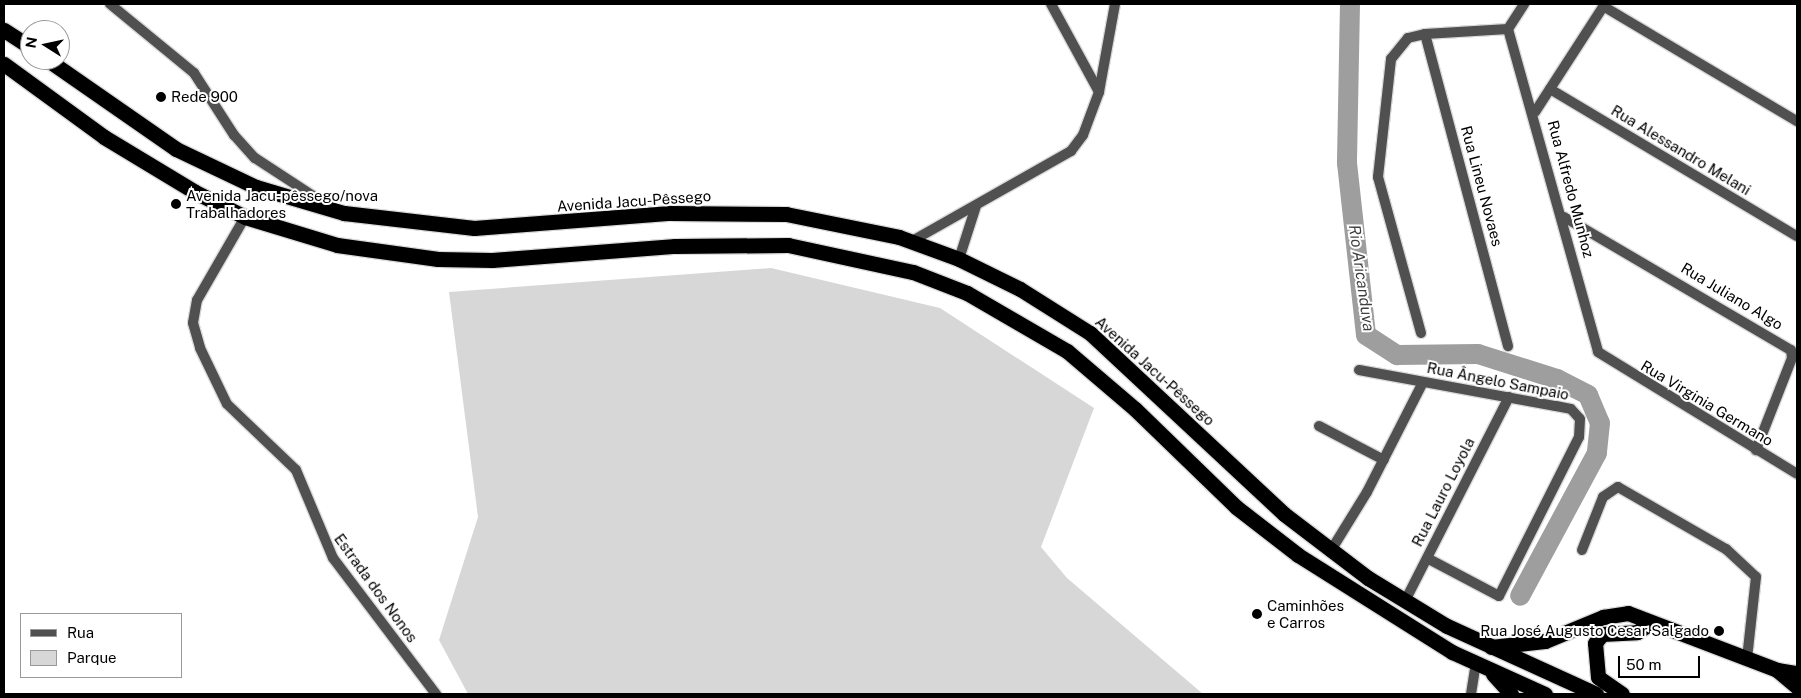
<!DOCTYPE html>
<html>
<head>
<meta charset="utf-8">
<style>
  body { margin:0 }
  #map { position:relative; width:1801px; height:698px; overflow:hidden; background:#fff; font-family:"Public Sans",sans-serif }
  div>[style] { position:absolute }
  .green>* { inset:0; background:#d7d7d7 }
  .river>* { height:20px; margin:-10px; padding:0 10px; transform-origin:10px; border-radius:10px; background:#9e9e9e }
  .roads { filter:drop-shadow(1px 0 #dbdbdb) drop-shadow(-1px 0 #dbdbdb) drop-shadow(0 1px #dbdbdb) drop-shadow(0 -1px #dbdbdb) }
  .street>* { height:10px; margin:-5px; padding:0 5px; transform-origin:5px; border-radius:5px; background:#505050 }
  .highway>* { height:15px; margin:-7.5px; padding:0 7.5px; transform-origin:7.5px; border-radius:7.5px; background:#000 }
  .dots>* { width:14px; height:14px; translate:-50% -50%; box-sizing:border-box; border:2px solid #fff; border-radius:50% }
  span { translate:-50% -50%; white-space:nowrap; text-align:center; line-height:1.15; -webkit-text-stroke:4px #fff; paint-order:stroke }
  .poi-label { font-size:15px; color:#000 }
  .left { translate:0 -50%; text-align:left }
  .right { translate:-100% -50%; text-align:right }
  .street-label { font-size:15px; color:#000 }
  .water-label { font-size:16px; color:#3f3f3f; font-style:italic }
  .frame { position:absolute; inset:0; border:5px solid #000; pointer-events:none }
  .legend { position:absolute; left:20px; top:613px; width:162px; height:65px; box-sizing:border-box; background:#fff; border:1px solid #999; margin:0; padding:6px 9px; list-style:none; font-size:15px; color:#000 }
  .legend li { display:flex; align-items:center; gap:10px; height:25px }
  .legend b { width:25px; border:1px solid #999 }
  .north { position:absolute; left:20px; top:20px; width:50px; height:50px; box-sizing:border-box; background:#fff; border:1px solid #999; border-radius:50%; rotate:280deg; font-size:14px; font-weight:700; line-height:20px; text-align:center; color:#000 }
  .north::after { content:''; display:block; margin:auto; width:18px; height:22px; background:#000; clip-path:polygon(50% 0,100% 100%,50% 72%,0 100%) }
  .scale { position:absolute; left:1618px; top:656px; width:82px; height:22px; box-sizing:border-box; border:2px solid #000; border-top:0; padding-left:6px; font-size:15px; line-height:18px; white-space:nowrap; color:#000; -webkit-text-stroke:4px #fff; paint-order:stroke }
</style>
</head>
<body>
<div id="map">
  <div class="green">
    <i style="clip-path:polygon(771px 268px,940px 308px,1094px 408px,1041px 547px,1067px 578px,1203px 694px,468px 694px,439px 640px,478px 517px,449px 292px)"></i>
  </div>
  <div class="river">
    <i style="left:1350px;top:4px;width:159px;rotate:91.1deg"></i>
    <i style="left:1347px;top:163px;width:173px;rotate:83.7deg"></i>
    <i style="left:1366px;top:335px;width:37px;rotate:33deg"></i>
    <i style="left:1397px;top:355px;width:81px;rotate:-0.7deg"></i>
    <i style="left:1478px;top:354px;width:83px;rotate:17.6deg"></i>
    <i style="left:1557px;top:379px;width:35px;rotate:27deg"></i>
    <i style="left:1588px;top:395px;width:30px;rotate:67deg"></i>
    <i style="left:1600px;top:423px;width:30px;rotate:96deg"></i>
    <i style="left:1597px;top:453px;width:162px;rotate:118.3deg"></i>
  </div>
  <div class="roads">
    <div class="street">
      <i style="left:110px;top:4px;width:109px;rotate:39.4deg"></i>
      <i style="left:194px;top:73px;width:74px;rotate:57.2deg"></i>
      <i style="left:234px;top:135px;width:31px;rotate:48deg"></i>
      <i style="left:255px;top:158px;width:79px;rotate:33.1deg"></i>
      <i style="left:1051px;top:4px;width:100px;rotate:61.4deg"></i>
      <i style="left:1603px;top:6px;width:226px;rotate:30.7deg"></i>
      <i style="left:1508px;top:29px;width:335px;rotate:74.4deg"></i>
      <i style="left:1598px;top:352px;width:233px;rotate:31.5deg"></i>
      <i style="left:1508px;top:29px;width:30px;rotate:-57deg"></i>
      <i style="left:1425px;top:34px;width:323px;rotate:75.1deg"></i>
      <i style="left:1550px;top:89px;width:287px;rotate:30.8deg"></i>
      <i style="left:1535px;top:112px;width:129px;rotate:-57.1deg"></i>
      <i style="left:245px;top:217px;width:96px;rotate:120deg"></i>
      <i style="left:197px;top:300px;width:23px;rotate:100deg"></i>
      <i style="left:193px;top:323px;width:26px;rotate:74deg"></i>
      <i style="left:200px;top:348px;width:62px;rotate:64.3deg"></i>
      <i style="left:227px;top:404px;width:95px;rotate:43.7deg"></i>
      <i style="left:296px;top:470px;width:95px;rotate:67.2deg"></i>
      <i style="left:333px;top:558px;width:171px;rotate:52.9deg"></i>
      <i style="left:1564px;top:217px;width:263px;rotate:30.4deg"></i>
      <i style="left:1791px;top:350px;width:8px;rotate:83deg"></i>
      <i style="left:1792px;top:358px;width:99px;rotate:111.4deg"></i>
      <i style="left:912px;top:241px;width:183px;rotate:-29.5deg"></i>
      <i style="left:1071px;top:151px;width:20px;rotate:-53deg"></i>
      <i style="left:1083px;top:135px;width:46px;rotate:-69.6deg"></i>
      <i style="left:1099px;top:92px;width:89px;rotate:-79.7deg"></i>
      <i style="left:959px;top:259px;width:56px;rotate:-72.2deg"></i>
      <i style="left:1421px;top:333px;width:162px;rotate:-105.4deg"></i>
      <i style="left:1378px;top:177px;width:119px;rotate:-83.7deg"></i>
      <i style="left:1391px;top:59px;width:27px;rotate:-51deg"></i>
      <i style="left:1408px;top:38px;width:17px;rotate:-13deg"></i>
      <i style="left:1425px;top:34px;width:83px;rotate:-3.4deg"></i>
      <i style="left:1359px;top:370px;width:200px;rotate:10.4deg"></i>
      <i style="left:1556px;top:406px;width:15px;rotate:11deg"></i>
      <i style="left:1571px;top:409px;width:13px;rotate:48deg"></i>
      <i style="left:1580px;top:419px;width:18px;rotate:93deg"></i>
      <i style="left:1579px;top:437px;width:178px;rotate:116.7deg"></i>
      <i style="left:1499px;top:596px;width:81px;rotate:-152.2deg"></i>
      <i style="left:1319px;top:426px;width:73px;rotate:27.6deg"></i>
      <i style="left:1582px;top:550px;width:57px;rotate:-68.4deg"></i>
      <i style="left:1603px;top:497px;width:18px;rotate:-34deg"></i>
      <i style="left:1618px;top:487px;width:125px;rotate:29.9deg"></i>
      <i style="left:1726px;top:549px;width:41px;rotate:43deg"></i>
      <i style="left:1756px;top:577px;width:82px;rotate:96.3deg"></i>
      <i style="left:1330px;top:552px;width:70px;rotate:-58.3deg"></i>
      <i style="left:1367px;top:492px;width:123px;rotate:-63deg"></i>
      <i style="left:1405px;top:601px;width:229px;rotate:-63deg"></i>
      <i style="left:1471px;top:694px;width:30px;rotate:-81deg"></i>
    </div>
    <div class="highway">
      <i style="left:4px;top:30px;width:31px;rotate:33deg"></i>
      <i style="left:48px;top:60px;width:156px;rotate:34.8deg"></i>
      <i style="left:176px;top:149px;width:89px;rotate:25.4deg"></i>
      <i style="left:256px;top:187px;width:92px;rotate:16.5deg"></i>
      <i style="left:344px;top:213px;width:131px;rotate:6.6deg"></i>
      <i style="left:474px;top:228px;width:197px;rotate:-4.4deg"></i>
      <i style="left:670px;top:213px;width:116px;rotate:0.5deg"></i>
      <i style="left:786px;top:214px;width:115px;rotate:11.5deg"></i>
      <i style="left:899px;top:237px;width:64px;rotate:20.1deg"></i>
      <i style="left:959px;top:259px;width:68px;rotate:26.2deg"></i>
      <i style="left:1020px;top:289px;width:83px;rotate:32.2deg"></i>
      <i style="left:1090px;top:333px;width:265px;rotate:43deg"></i>
      <i style="left:1284px;top:514px;width:106px;rotate:37.3deg"></i>
      <i style="left:1368px;top:578px;width:92px;rotate:31.3deg"></i>
      <i style="left:1447px;top:626px;width:164px;rotate:24.5deg"></i>
      <i style="left:4px;top:64px;width:124px;rotate:36.1deg"></i>
      <i style="left:104px;top:137px;width:106px;rotate:31.1deg"></i>
      <i style="left:195px;top:192px;width:56px;rotate:26.6deg"></i>
      <i style="left:245px;top:217px;width:96px;rotate:16.9deg"></i>
      <i style="left:337px;top:245px;width:102px;rotate:7.9deg"></i>
      <i style="left:438px;top:259px;width:54px;rotate:1.1deg"></i>
      <i style="left:492px;top:260px;width:184px;rotate:-4.4deg"></i>
      <i style="left:675px;top:246px;width:113px;rotate:-0.5deg"></i>
      <i style="left:788px;top:245px;width:128px;rotate:12.2deg"></i>
      <i style="left:913px;top:272px;width:58px;rotate:21.3deg"></i>
      <i style="left:967px;top:293px;width:116px;rotate:30.1deg"></i>
      <i style="left:1067px;top:351px;width:89px;rotate:40.5deg"></i>
      <i style="left:1135px;top:409px;width:141px;rotate:44.1deg"></i>
      <i style="left:1236px;top:507px;width:78px;rotate:37.7deg"></i>
      <i style="left:1298px;top:555px;width:182px;rotate:32.2deg"></i>
      <i style="left:1452px;top:652px;width:102px;rotate:24.3deg"></i>
      <i style="left:1491px;top:647px;width:54px;rotate:-6.3deg"></i>
      <i style="left:1545px;top:641px;width:63px;rotate:-22.5deg"></i>
      <i style="left:1603px;top:617px;width:25px;rotate:-9deg"></i>
      <i style="left:1628px;top:613px;width:160px;rotate:20.9deg"></i>
      <i style="left:1777px;top:670px;width:20px;rotate:9deg"></i>
      <i style="left:1777px;top:670px;width:26px;rotate:40deg"></i>
      <i style="left:1493px;top:674px;width:27px;rotate:48deg"></i>
      <i style="left:1622px;top:694px;width:29px;rotate:-145deg"></i>
      <i style="left:1598px;top:677px;width:34px;rotate:-95deg"></i>
      <i style="left:1595px;top:643px;width:11px;rotate:-52deg"></i>
      <i style="left:1602px;top:634px;width:35px;rotate:-3deg"></i>
      <i style="left:1637px;top:632px;width:14px;rotate:-34deg"></i>
    </div>
  </div>
  <div class="dots">
    <i style="left:161px;top:97px;background:#000"></i>
    <i style="left:176px;top:204px;background:#000"></i>
    <i style="left:1257px;top:614px;background:#000"></i>
    <i style="left:1719px;top:631px;background:#000"></i>
  </div>
  <div class="poi-label">
    <span class="left" style="left:171px;top:97px">Rede 900</span>
    <span class="left" style="left:186px;top:204px">Avenida Jacu-pêssego/nova<br>Trabalhadores</span>
    <span class="left" style="left:1267px;top:614px">Caminhões<br>e Carros</span>
    <span class="right" style="left:1709px;top:631px">Rua José Augusto Cesar Salgado</span>
  </div>
  <div class="street-label">
    <span style="left:1681px;top:150px;rotate:31deg">Rua Alessandro Melani</span>
    <span style="left:1482px;top:186px;rotate:75deg">Rua Lineu Novaes</span>
    <span style="left:1571px;top:189px;rotate:75deg">Rua Alfredo Munhoz</span>
    <span style="left:634px;top:201px;rotate:-4deg">Avenida Jacu-Pêssego</span>
    <span style="left:1732px;top:296px;rotate:31deg">Rua Juliano Algo</span>
    <span style="left:1155px;top:371px;rotate:42deg">Avenida Jacu-Pêssego</span>
    <span style="left:1498px;top:381px;rotate:11deg">Rua Ângelo Sampaio</span>
    <span style="left:1707px;top:403px;rotate:31deg">Rua Virginia Germano</span>
    <span style="left:1443px;top:492px;rotate:-63deg">Rua Lauro Loyola</span>
    <span style="left:376px;top:588px;rotate:54deg">Estrada dos Nonos</span>
  </div>
  <div class="water-label">
    <span style="left:1361px;top:278px;rotate:82deg">Rio Aricanduva</span>
  </div>
  <div class="frame"></div>
  <ul class="legend">
  <li><b style="height:6px;background:#505050"></b>Rua</li>
  <li><b style="height:14px;background:#d7d7d7"></b>Parque</li>
  </ul>
  <div class="north">N</div>
  <div class="scale">50 m</div>
</div>
</body>
</html>
